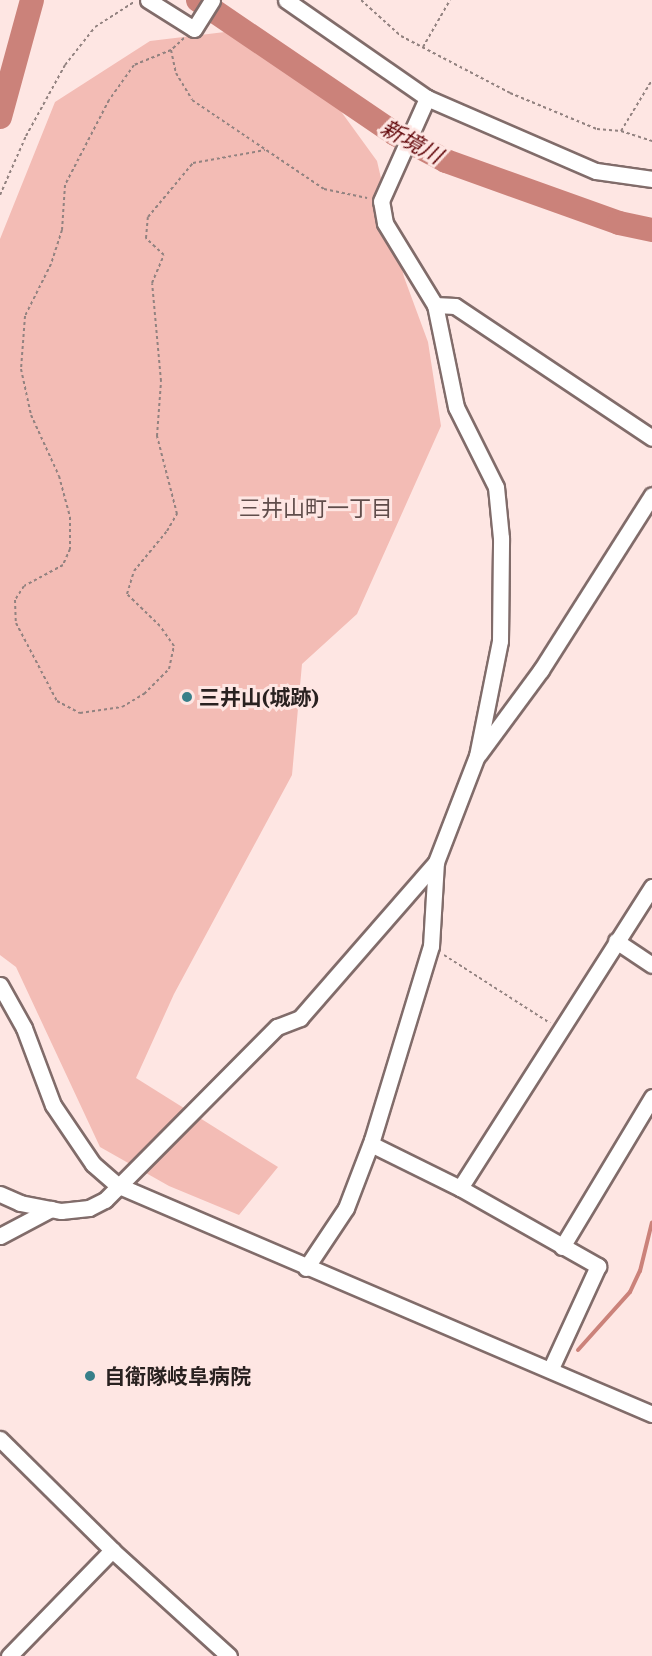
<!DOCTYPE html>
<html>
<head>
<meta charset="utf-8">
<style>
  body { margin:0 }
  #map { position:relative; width:652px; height:1656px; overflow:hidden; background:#fee6e3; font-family:"IBM Plex Serif","Noto Sans JP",serif }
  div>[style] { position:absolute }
  .green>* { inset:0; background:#f3bcb5 }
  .stream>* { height:4px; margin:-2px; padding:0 2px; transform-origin:2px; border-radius:2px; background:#cb827a }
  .river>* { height:24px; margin:-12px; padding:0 12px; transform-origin:12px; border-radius:12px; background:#cb827a }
  .path>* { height:2px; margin-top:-1px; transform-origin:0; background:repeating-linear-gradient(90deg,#928280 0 3px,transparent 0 6px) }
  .roads { filter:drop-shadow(2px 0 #816c6a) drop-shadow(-2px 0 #816c6a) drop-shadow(0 2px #816c6a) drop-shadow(0 -2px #816c6a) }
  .minor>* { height:15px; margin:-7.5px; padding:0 7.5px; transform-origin:7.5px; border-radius:7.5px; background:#fff }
  .dots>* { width:16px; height:16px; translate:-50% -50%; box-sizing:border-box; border:3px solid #fee6e3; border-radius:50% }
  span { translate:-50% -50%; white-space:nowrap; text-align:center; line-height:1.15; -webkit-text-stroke:6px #fee6e3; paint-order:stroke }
  .poi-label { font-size:21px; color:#292120; font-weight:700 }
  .left { translate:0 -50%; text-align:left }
  .water-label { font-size:22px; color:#600508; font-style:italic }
  .neighbourhood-label { font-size:22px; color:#604d4b }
</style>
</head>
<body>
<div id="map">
  <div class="green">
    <i style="clip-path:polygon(225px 32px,332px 99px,377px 161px,404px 277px,428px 342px,441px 426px,357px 614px,302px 664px,292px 775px,174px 994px,136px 1078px,278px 1167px,239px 1215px,169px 1186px,100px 1147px,16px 967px,0 955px,0 239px,55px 102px,150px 41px)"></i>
  </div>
  <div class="stream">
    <i style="left:578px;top:1350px;width:78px;rotate:-48.1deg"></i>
    <i style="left:630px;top:1292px;width:23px;rotate:-65deg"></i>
    <i style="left:640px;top:1271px;width:50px;rotate:-76.2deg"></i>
  </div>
  <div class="river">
    <i style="left:198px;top:0;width:238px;rotate:34.2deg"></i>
    <i style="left:395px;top:134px;width:58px;rotate:27.9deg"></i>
    <i style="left:446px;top:161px;width:184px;rotate:19.7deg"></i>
    <i style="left:619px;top:223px;width:34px;rotate:12deg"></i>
    <i style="left:0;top:117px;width:121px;rotate:-74.7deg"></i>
  </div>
  <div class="path">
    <i style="left:361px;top:0;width:54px;rotate:42deg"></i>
    <i style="left:401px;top:36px;width:123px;rotate:27.6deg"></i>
    <i style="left:510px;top:93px;width:94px;rotate:22.5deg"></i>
    <i style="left:597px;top:129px;width:24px;rotate:5deg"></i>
    <i style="left:621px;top:131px;width:33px;rotate:18deg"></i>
    <i style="left:184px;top:38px;width:18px;rotate:137deg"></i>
    <i style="left:171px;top:50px;width:40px;rotate:158deg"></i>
    <i style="left:134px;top:65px;width:43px;rotate:125.5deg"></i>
    <i style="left:109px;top:100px;width:96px;rotate:117.4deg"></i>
    <i style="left:65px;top:185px;width:45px;rotate:93.8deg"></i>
    <i style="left:62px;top:230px;width:36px;rotate:108deg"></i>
    <i style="left:51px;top:264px;width:58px;rotate:116.6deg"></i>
    <i style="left:25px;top:316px;width:53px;rotate:94.3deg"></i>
    <i style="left:21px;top:369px;width:47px;rotate:77.7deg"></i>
    <i style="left:31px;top:415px;width:67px;rotate:65.3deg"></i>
    <i style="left:59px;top:476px;width:42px;rotate:75deg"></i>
    <i style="left:70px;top:517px;width:32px;rotate:90deg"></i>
    <i style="left:70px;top:549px;width:17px;rotate:114deg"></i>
    <i style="left:63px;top:565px;width:44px;rotate:151.7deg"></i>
    <i style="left:24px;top:586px;width:17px;rotate:123deg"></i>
    <i style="left:15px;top:600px;width:23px;rotate:88deg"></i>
    <i style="left:16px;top:623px;width:88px;rotate:62.3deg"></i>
    <i style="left:57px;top:701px;width:26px;rotate:28deg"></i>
    <i style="left:80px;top:713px;width:42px;rotate:-8.1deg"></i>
    <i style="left:122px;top:707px;width:26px;rotate:-31deg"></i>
    <i style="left:144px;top:694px;width:35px;rotate:-45deg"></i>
    <i style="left:169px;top:669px;width:24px;rotate:-78deg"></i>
    <i style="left:174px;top:646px;width:24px;rotate:-125deg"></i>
    <i style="left:160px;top:626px;width:46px;rotate:-135.9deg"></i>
    <i style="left:127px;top:594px;width:24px;rotate:-73deg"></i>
    <i style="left:134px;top:571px;width:52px;rotate:-50.5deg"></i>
    <i style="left:167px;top:531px;width:20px;rotate:-60deg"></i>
    <i style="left:177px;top:514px;width:81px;rotate:-104.4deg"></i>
    <i style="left:157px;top:436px;width:55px;rotate:-85.8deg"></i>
    <i style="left:161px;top:381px;width:98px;rotate:-95.2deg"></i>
    <i style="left:152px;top:283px;width:30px;rotate:-67deg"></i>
    <i style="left:164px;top:255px;width:25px;rotate:-137deg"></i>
    <i style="left:146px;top:238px;width:21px;rotate:-85deg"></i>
    <i style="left:148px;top:217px;width:70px;rotate:-50.2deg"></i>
    <i style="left:193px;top:163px;width:73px;rotate:-10.2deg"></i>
    <i style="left:423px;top:47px;width:54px;rotate:-60.1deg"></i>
    <i style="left:171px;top:50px;width:24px;rotate:78deg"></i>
    <i style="left:176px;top:73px;width:31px;rotate:59deg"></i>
    <i style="left:192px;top:100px;width:159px;rotate:34deg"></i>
    <i style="left:324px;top:189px;width:44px;rotate:11.8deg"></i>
    <i style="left:621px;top:131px;width:60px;rotate:-58.7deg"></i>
    <i style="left:0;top:195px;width:64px;rotate:-66.2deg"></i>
    <i style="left:26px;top:136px;width:81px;rotate:-61.2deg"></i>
    <i style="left:65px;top:65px;width:48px;rotate:-51.7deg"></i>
    <i style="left:95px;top:27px;width:46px;rotate:-32.7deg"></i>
    <i style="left:444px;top:955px;width:126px;rotate:32.7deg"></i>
  </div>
  <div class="roads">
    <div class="minor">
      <i style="left:148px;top:0;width:54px;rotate:32.2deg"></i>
      <i style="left:194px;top:29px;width:34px;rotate:-58deg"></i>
      <i style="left:286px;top:0;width:172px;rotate:34.8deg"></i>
      <i style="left:427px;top:98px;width:184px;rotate:23.4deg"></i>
      <i style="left:596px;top:171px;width:57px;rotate:8.1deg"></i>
      <i style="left:435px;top:305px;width:20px;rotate:3deg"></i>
      <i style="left:455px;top:306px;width:237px;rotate:33.8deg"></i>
      <i style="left:479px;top:754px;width:104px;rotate:-53.6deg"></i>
      <i style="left:541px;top:670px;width:207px;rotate:-57.6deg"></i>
      <i style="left:616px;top:941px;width:43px;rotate:33.7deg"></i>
      <i style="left:0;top:985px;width:49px;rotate:60.8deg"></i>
      <i style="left:24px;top:1028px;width:82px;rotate:69.4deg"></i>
      <i style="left:53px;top:1105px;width:71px;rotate:55.9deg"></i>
      <i style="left:93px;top:1164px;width:32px;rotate:41deg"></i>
      <i style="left:117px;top:1185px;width:582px;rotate:23.17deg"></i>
      <i style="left:371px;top:1144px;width:99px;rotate:26.3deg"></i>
      <i style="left:460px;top:1188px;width:159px;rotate:29.5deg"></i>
      <i style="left:598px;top:1266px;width:112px;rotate:114.7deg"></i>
      <i style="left:460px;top:1188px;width:357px;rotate:-57.5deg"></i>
      <i style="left:0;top:1194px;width:22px;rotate:24deg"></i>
      <i style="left:20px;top:1203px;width:42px;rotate:11deg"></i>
      <i style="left:61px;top:1211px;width:28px;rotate:-6deg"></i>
      <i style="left:89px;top:1208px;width:18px;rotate:-27deg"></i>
      <i style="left:105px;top:1200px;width:244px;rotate:-45.2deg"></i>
      <i style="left:277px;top:1027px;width:25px;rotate:-21deg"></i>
      <i style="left:300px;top:1018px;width:207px;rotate:-48.9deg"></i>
      <i style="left:0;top:1236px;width:58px;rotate:-27.9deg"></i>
      <i style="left:562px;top:1247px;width:175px;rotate:-59deg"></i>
      <i style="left:306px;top:1268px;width:72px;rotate:-56.3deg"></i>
      <i style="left:346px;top:1208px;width:73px;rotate:-69.1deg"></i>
      <i style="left:372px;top:1140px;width:203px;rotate:-73.1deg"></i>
      <i style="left:431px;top:946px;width:84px;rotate:-86.6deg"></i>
      <i style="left:436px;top:862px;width:114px;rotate:-68.9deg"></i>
      <i style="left:477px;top:756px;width:117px;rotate:-78.7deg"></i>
      <i style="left:500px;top:641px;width:103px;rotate:-89.4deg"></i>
      <i style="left:501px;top:538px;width:51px;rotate:-95.6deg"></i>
      <i style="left:496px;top:487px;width:89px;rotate:-116.6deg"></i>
      <i style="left:456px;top:407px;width:104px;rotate:-101.6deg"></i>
      <i style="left:435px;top:305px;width:96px;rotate:-121.4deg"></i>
      <i style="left:385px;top:223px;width:22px;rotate:-100deg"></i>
      <i style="left:381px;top:201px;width:113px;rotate:-65.9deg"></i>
      <i style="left:0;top:1439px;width:158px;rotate:44.7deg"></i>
      <i style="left:112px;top:1550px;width:158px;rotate:42.2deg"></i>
      <i style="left:9px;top:1656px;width:148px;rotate:-45.8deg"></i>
    </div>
  </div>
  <div class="dots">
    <i style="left:187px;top:697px;background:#387f89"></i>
    <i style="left:90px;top:1376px;background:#387f89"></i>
  </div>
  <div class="poi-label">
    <span class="left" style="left:199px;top:697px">三井山(城跡)</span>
    <span class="left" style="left:104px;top:1376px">自衛隊岐阜病院</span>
  </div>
  <div class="water-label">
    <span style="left:412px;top:141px;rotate:29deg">新境川</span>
  </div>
  <div class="neighbourhood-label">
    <span style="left:316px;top:508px">三井山町一丁目</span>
  </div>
</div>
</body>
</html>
